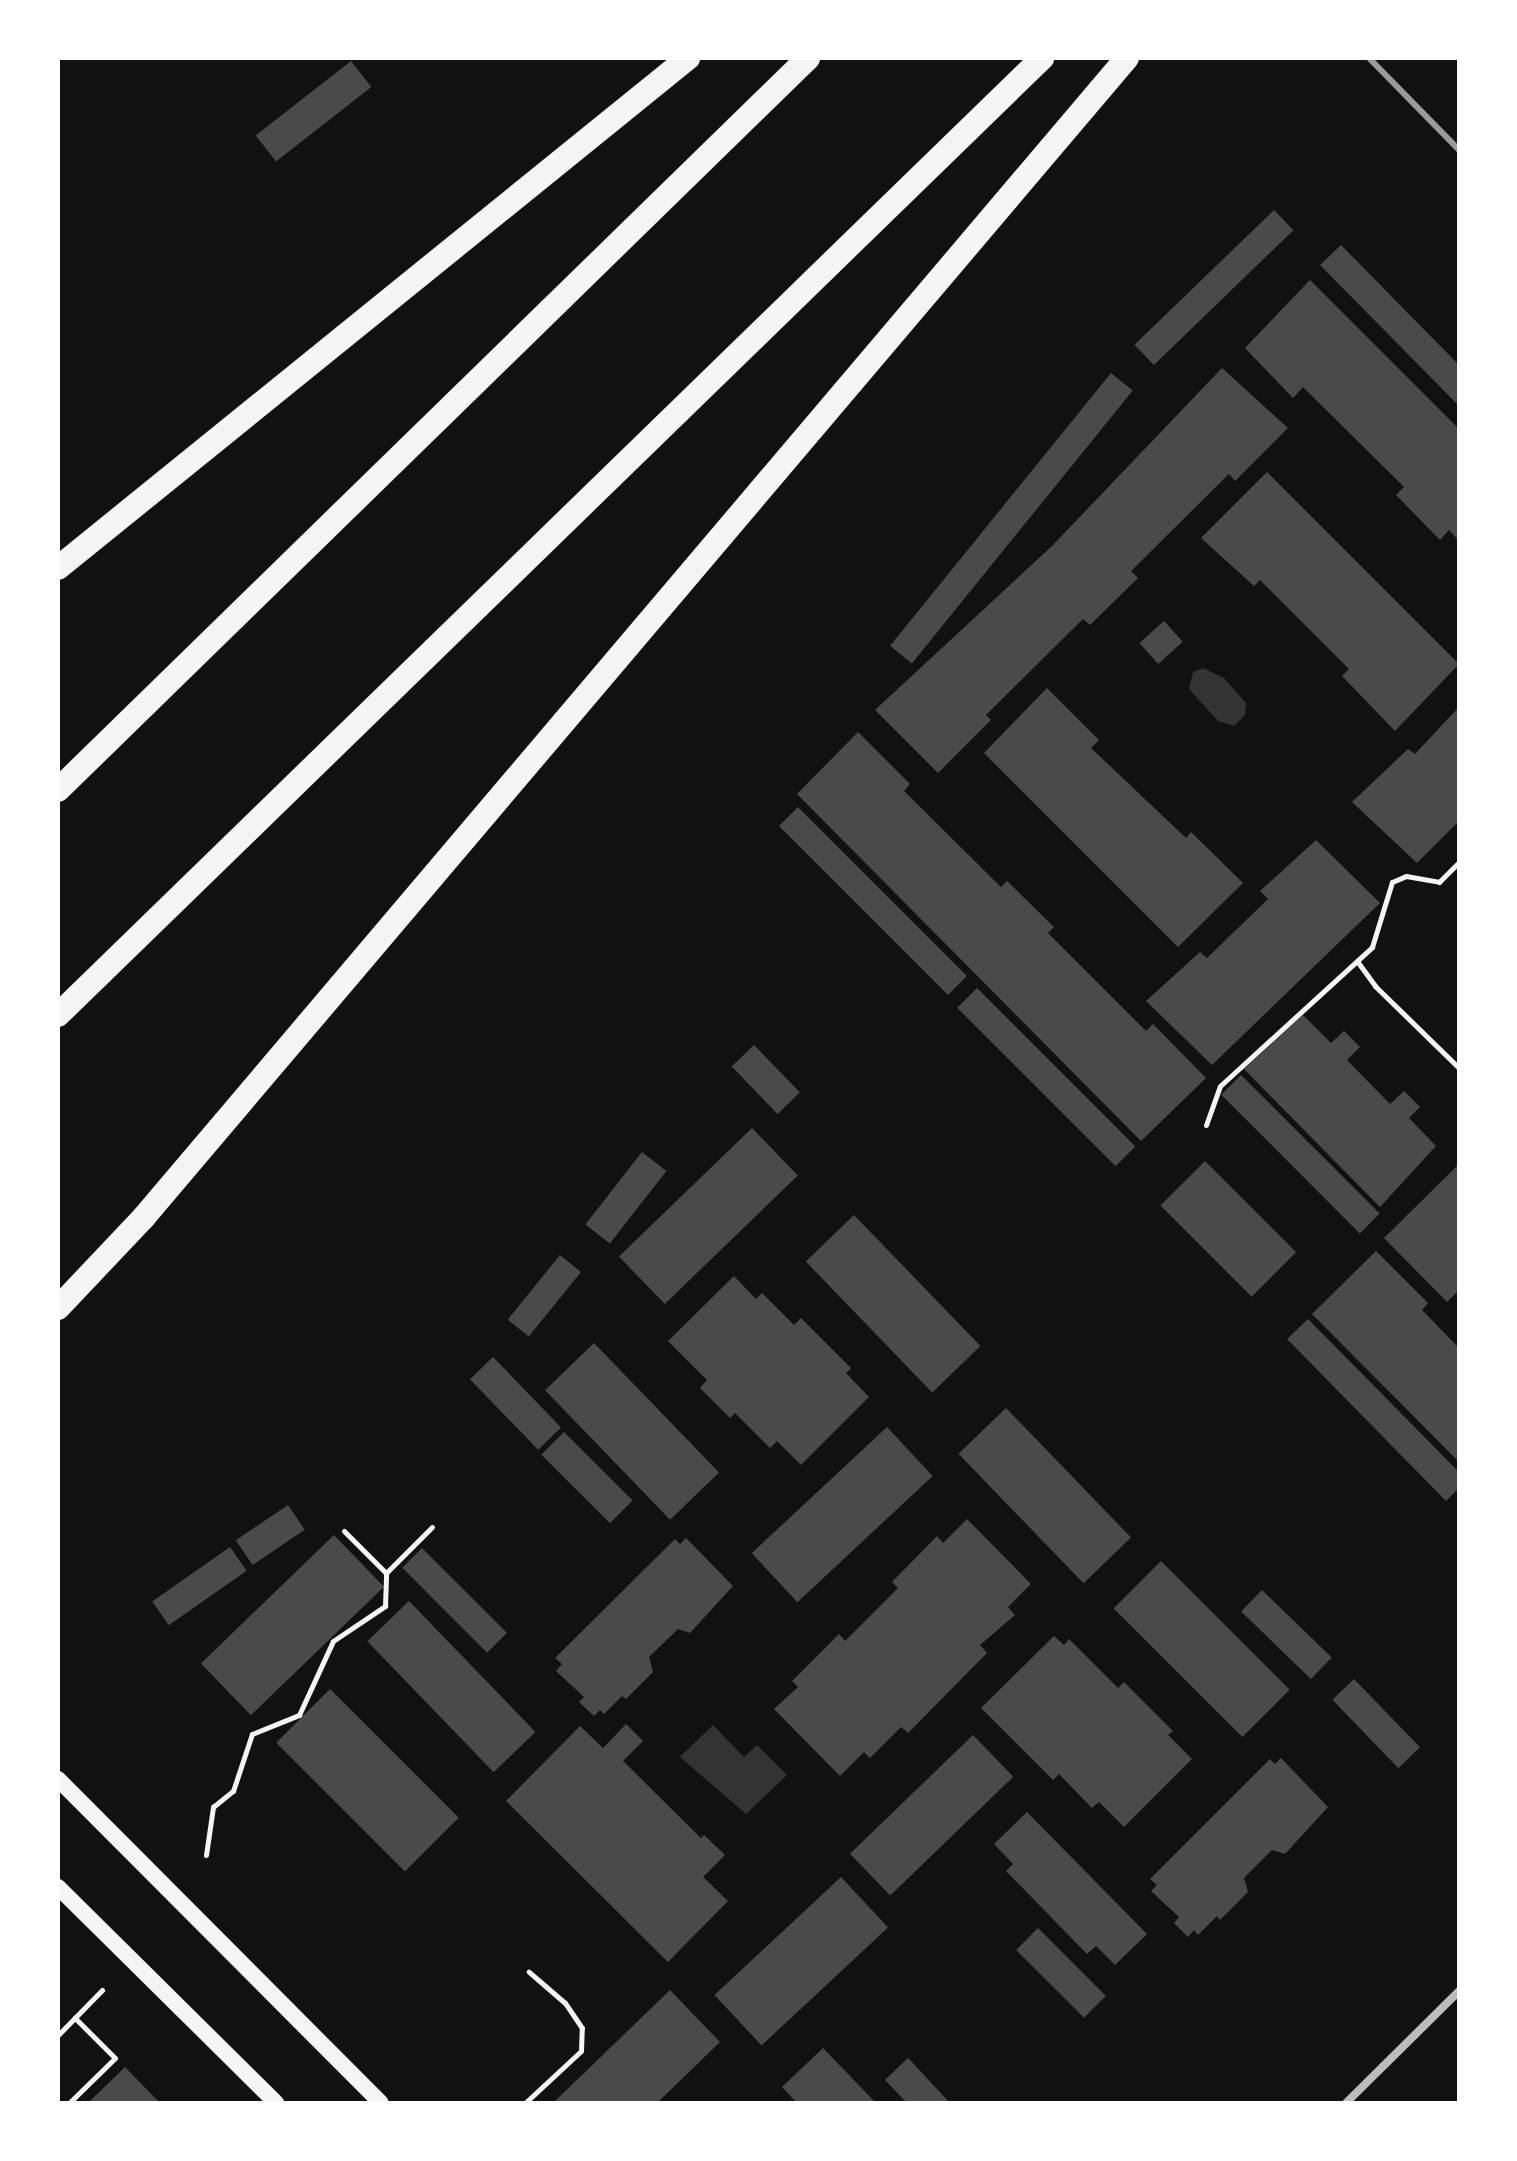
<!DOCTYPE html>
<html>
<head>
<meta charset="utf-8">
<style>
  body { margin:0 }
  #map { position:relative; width:1517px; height:2161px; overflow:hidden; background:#111; font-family:Jost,sans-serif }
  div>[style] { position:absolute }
  .water>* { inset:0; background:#333 }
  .building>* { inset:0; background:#4a4a4a; transform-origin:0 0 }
  .path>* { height:5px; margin:-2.5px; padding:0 2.5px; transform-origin:2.5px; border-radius:2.5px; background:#f5f5f5 }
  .minor>* { height:8px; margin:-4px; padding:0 4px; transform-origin:4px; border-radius:4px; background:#bcbcbc }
  .secondary>* { height:16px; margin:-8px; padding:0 8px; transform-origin:8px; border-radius:8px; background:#f5f5f5 }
  .motorway>* { height:24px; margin:-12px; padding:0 12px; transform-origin:12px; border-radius:12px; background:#f5f5f5 }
  .rail>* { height:6px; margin:-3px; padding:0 3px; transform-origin:3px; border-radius:3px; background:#9a9a9a }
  span { translate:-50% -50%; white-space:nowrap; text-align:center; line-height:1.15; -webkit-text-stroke:6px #fff; paint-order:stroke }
  .frame { position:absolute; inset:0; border:60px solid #fff; pointer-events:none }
</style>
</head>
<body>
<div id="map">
  <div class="water">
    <i style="clip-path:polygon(1203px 668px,1224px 678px,1246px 703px,1245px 715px,1234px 726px,1218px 721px,1189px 689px,1193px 672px)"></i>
    <i style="clip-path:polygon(713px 1725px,744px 1757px,757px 1745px,787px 1775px,746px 1814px,680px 1757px)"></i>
  </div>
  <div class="building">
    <i style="left:351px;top:61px;width:33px;height:121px;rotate:52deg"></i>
    <i style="left:1274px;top:210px;width:28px;height:194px;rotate:46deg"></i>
    <i style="clip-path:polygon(1341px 245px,1459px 365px,1459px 406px,1320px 265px)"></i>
    <i style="clip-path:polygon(1310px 280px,1459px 429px,1459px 541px,1449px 530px,1440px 540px,1396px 495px,1404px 487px,1303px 387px,1293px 398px,1245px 348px)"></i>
    <i style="clip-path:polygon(1222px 368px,1288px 428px,1235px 481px,1229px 474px,1131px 571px,1138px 578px,1090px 625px,1083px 619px,986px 715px,991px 720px,938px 773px,875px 710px,1052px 546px)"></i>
    <i style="left:1111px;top:373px;width:28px;height:351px;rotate:39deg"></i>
    <i style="clip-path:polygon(1267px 472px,1459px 664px,1395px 731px,1342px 676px,1349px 669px,1260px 580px,1254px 586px,1201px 538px)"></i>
    <i style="left:1164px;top:621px;width:28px;height:33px;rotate:48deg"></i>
    <i style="clip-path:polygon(1047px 688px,1099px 740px,1091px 748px,1186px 838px,1191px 832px,1243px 883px,1178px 947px,984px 753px)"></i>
    <i style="clip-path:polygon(1459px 707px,1459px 821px,1417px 863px,1352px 802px,1408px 749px,1415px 754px)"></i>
    <i style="clip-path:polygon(858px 732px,910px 784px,904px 791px,1001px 887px,1007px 881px,1054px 927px,1048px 933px,1146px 1031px,1153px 1024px,1206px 1078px,1141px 1141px,797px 794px)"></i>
    <i style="left:798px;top:807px;width:239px;height:27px;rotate:45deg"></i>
    <i style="clip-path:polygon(1316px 840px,1380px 903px,1212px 1065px,1146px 1001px,1200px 952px,1207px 958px,1268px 899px,1260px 891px)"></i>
    <i style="left:977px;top:988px;width:224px;height:28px;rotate:45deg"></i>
    <i style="clip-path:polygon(1303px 1015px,1331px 1043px,1344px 1031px,1360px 1047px,1347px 1060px,1390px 1104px,1404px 1091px,1420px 1107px,1409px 1118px,1436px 1146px,1380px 1207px,1244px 1069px)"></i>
    <i style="left:754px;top:1045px;width:66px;height:31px;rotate:46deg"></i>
    <i style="left:1241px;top:1075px;width:196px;height:28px;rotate:45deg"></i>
    <i style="left:752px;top:1128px;width:66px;height:185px;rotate:46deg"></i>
    <i style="left:642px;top:1152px;width:31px;height:92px;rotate:38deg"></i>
    <i style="left:1205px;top:1161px;width:129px;height:63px;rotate:45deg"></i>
    <i style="clip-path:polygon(1459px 1164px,1459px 1290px,1447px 1302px,1384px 1238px)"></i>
    <i style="left:854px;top:1215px;width:182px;height:67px;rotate:46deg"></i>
    <i style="clip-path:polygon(1376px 1251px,1428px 1303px,1422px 1310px,1459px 1348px,1459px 1462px,1312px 1314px)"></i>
    <i style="left:560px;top:1255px;width:27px;height:83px;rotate:39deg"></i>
    <i style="clip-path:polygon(734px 1276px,756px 1299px,762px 1293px,794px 1325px,801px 1318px,851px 1368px,846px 1373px,869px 1397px,801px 1465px,777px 1441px,770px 1448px,735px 1413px,730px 1418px,700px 1388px,707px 1380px,668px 1341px)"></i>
    <i style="clip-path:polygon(1308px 1319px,1459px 1472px,1459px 1488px,1446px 1501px,1287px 1339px)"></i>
    <i style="left:594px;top:1343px;width:180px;height:68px;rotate:46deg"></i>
    <i style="left:493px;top:1357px;width:98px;height:32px;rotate:46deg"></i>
    <i style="left:1006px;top:1408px;width:180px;height:66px;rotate:46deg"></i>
    <i style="left:887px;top:1427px;width:67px;height:185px;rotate:47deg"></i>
    <i style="left:564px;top:1432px;width:97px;height:32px;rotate:45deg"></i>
    <i style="left:288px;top:1505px;width:30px;height:63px;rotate:56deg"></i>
    <i style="clip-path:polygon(967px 1519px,1031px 1584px,1008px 1607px,1015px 1615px,980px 1645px,987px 1653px,908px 1733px,901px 1727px,870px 1758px,864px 1752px,840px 1776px,774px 1709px,798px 1687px,792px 1681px,839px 1634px,845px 1641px,898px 1588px,892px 1582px,937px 1536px,943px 1543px)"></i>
    <i style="left:334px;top:1535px;width:72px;height:185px;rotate:46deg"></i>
    <i style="clip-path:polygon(686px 1538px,733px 1586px,690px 1633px,678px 1629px,649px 1657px,653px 1672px,626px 1699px,622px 1696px,604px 1714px,600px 1710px,594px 1716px,579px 1702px,584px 1697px,556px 1671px,562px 1664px,555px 1658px,675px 1539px,680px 1544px)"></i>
    <i style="left:230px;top:1547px;width:29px;height:95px;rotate:55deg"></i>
    <i style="left:422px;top:1548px;width:120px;height:28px;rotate:45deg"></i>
    <i style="left:1161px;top:1561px;width:182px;height:67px;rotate:45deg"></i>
    <i style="left:1262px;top:1590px;width:97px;height:30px;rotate:44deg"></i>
    <i style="left:409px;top:1601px;width:182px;height:58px;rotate:46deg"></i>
    <i style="clip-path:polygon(1054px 1636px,1064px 1645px,1069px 1639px,1118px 1688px,1124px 1682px,1173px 1731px,1168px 1735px,1192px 1759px,1124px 1827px,1099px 1802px,1092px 1808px,1059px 1774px,1053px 1780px,981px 1708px)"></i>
    <i style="left:1354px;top:1679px;width:95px;height:30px;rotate:46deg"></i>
    <i style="left:330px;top:1689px;width:182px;height:76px;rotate:45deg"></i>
    <i style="clip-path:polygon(626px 1724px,643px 1741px,623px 1761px,701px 1838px,704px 1835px,725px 1855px,703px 1877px,728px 1901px,668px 1962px,506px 1801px,580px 1726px,603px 1748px)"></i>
    <i style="left:973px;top:1735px;width:58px;height:171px;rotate:46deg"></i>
    <i style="clip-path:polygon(1281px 1758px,1328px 1807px,1285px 1854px,1272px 1850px,1244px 1878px,1248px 1892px,1220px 1920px,1217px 1916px,1198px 1935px,1194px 1930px,1188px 1937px,1174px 1923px,1179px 1917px,1151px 1891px,1157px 1885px,1150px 1879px,1270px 1759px,1275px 1764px)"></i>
    <i style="clip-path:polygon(1027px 1812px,1147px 1934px,1115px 1965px,1096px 1946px,1087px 1954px,1006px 1871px,1013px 1864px,994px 1844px)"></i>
    <i style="left:841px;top:1877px;width:69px;height:173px;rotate:47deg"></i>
    <i style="left:1038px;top:1928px;width:96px;height:31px;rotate:45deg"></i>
    <i style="clip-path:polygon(670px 1990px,720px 2042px,657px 2103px,553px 2103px)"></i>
    <i style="clip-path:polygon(823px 2048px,876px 2103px,797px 2103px,782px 2087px)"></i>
    <i style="clip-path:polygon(908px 2058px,950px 2103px,907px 2103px,885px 2080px)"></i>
    <i style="clip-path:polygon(125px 2067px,160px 2103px,88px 2103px)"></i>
  </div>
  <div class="path">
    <i style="left:1357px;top:961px;width:31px;rotate:54deg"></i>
    <i style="left:1375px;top:986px;width:117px;rotate:44.3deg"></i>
    <i style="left:1206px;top:1125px;width:41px;rotate:-70.3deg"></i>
    <i style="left:1220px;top:1086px;width:206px;rotate:-42.4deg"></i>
    <i style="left:1372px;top:947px;width:68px;rotate:-72.9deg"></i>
    <i style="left:1392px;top:882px;width:15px;rotate:-23deg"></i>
    <i style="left:1406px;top:876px;width:34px;rotate:10deg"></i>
    <i style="left:1439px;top:882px;width:28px;rotate:-45deg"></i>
    <i style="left:344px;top:1531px;width:59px;rotate:45deg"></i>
    <i style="left:206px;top:1855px;width:49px;rotate:-81.7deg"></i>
    <i style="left:213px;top:1807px;width:26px;rotate:-39deg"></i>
    <i style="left:233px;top:1791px;width:60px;rotate:-71.6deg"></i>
    <i style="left:252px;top:1734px;width:51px;rotate:-22deg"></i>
    <i style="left:299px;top:1715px;width:81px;rotate:-65.3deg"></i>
    <i style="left:333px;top:1641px;width:63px;rotate:-33.9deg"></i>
    <i style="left:385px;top:1606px;width:33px;rotate:-88deg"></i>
    <i style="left:386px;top:1573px;width:65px;rotate:-45deg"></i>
    <i style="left:58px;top:2035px;width:63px;rotate:-45.6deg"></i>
    <i style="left:69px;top:2103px;width:64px;rotate:-44.4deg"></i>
    <i style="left:115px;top:2058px;width:57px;rotate:-135deg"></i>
    <i style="left:525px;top:2103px;width:76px;rotate:-42.9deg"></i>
    <i style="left:581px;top:2051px;width:23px;rotate:-88deg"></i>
    <i style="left:582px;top:2028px;width:30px;rotate:-124deg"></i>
    <i style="left:565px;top:2003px;width:48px;rotate:-139.3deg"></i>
  </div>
  <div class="minor">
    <i style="left:1346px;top:2103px;width:159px;rotate:-44.7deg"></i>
  </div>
  <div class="secondary">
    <i style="left:58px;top:1779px;width:457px;rotate:45.1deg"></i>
    <i style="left:58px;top:1887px;width:307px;rotate:44.7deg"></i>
  </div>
  <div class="motorway">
    <i style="left:58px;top:568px;width:811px;rotate:-38.99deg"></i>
    <i style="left:58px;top:790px;width:1048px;rotate:-44.3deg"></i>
    <i style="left:58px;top:1015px;width:1373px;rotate:-44.2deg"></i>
    <i style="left:58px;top:1308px;width:125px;rotate:-46.6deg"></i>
    <i style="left:144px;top:1217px;width:1520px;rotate:-49.7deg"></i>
  </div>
  <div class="rail">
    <i style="left:1369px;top:58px;width:129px;rotate:45.6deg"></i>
  </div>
  <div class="frame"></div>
</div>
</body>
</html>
